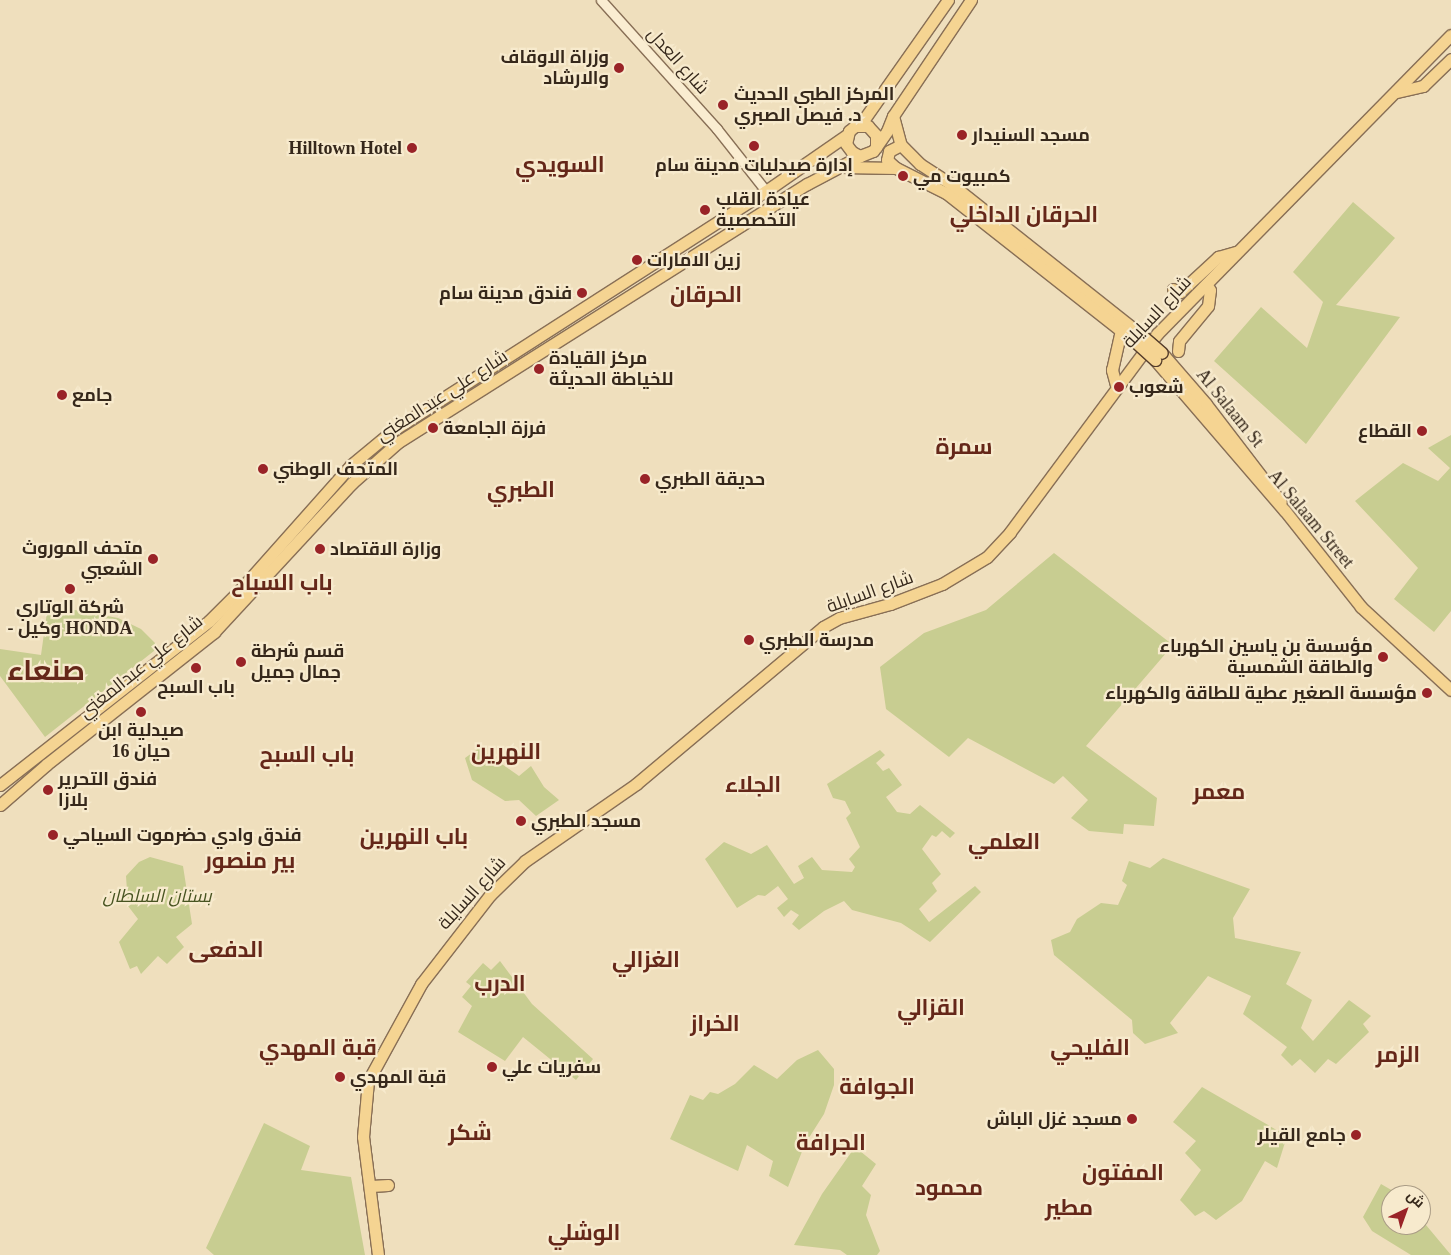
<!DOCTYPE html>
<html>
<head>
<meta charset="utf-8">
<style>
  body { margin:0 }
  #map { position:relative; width:1451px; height:1255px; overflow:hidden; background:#efdfbd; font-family:"Times New Roman",Cairo,serif }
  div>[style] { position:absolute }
  .green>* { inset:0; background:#c8cd91 }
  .roads { filter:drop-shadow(1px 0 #886f56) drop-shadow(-1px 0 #886f56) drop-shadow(0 1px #886f56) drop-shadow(0 -1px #886f56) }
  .minor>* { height:9px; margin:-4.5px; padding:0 4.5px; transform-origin:4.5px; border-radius:4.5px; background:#faedd1 }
  .major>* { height:11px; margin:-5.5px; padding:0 5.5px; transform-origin:5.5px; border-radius:5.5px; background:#f5d492 }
  .bridges { filter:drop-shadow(1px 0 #553d2b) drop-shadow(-1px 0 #553d2b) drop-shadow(0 1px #553d2b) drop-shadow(0 -1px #553d2b) }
  .major-bridge>* { height:11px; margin:-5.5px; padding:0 5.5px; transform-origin:5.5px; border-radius:5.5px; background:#f5d492 }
  .dots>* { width:14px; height:14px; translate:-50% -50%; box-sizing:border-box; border:2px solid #f7eacd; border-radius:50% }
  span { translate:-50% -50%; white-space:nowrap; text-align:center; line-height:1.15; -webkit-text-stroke:4.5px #f7eacd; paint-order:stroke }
  .poi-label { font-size:18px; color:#36281b; font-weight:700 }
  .right { translate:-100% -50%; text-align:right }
  .left { translate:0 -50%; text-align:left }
  .street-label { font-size:18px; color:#36281b }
  .park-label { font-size:18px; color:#485421; font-style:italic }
  .district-label { font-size:22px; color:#652719; font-weight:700 }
  .town-label { font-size:28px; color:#652719; font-weight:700 }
  .north { position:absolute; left:1381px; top:1185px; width:50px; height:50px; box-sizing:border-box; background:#f7eacd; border:1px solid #aa9c86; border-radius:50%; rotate:42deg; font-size:14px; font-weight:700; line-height:20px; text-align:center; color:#36281b }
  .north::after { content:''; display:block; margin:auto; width:18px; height:22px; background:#992327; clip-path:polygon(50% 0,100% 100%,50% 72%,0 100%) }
</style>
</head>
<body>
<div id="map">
  <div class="green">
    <i style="clip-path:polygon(1353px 202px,1395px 238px,1336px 305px,1400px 317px,1306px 444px,1214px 361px,1261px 307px,1307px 348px,1323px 302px,1293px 272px)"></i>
    <i style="clip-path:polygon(1451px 435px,1451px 611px,1434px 632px,1394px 599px,1418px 568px,1355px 501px,1403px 463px,1438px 481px,1450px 468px,1428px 448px)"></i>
    <i style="clip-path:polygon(1054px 553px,1173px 645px,1086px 746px,1157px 798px,1154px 826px,1124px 824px,1123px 834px,1089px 831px,1071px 818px,1088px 800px,1063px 776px,1054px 784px,968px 738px,949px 757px,886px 709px,880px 667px,924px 633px,986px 610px)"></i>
    <i style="clip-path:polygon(48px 605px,118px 618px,141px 629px,159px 647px,45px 737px,0 676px,0 649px,41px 655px)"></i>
    <i style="clip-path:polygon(479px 748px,519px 776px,531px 766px,544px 787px,559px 800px,536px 816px,519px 800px,505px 801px,472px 780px,465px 758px)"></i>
    <i style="clip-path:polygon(880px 750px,885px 755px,876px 763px,883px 771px,889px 768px,902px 785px,886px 797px,897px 812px,910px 814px,920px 805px,955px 833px,950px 838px,942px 831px,936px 837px,932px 835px,922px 849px,941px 874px,932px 883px,937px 891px,919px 909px,929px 922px,975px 886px,981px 892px,930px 942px,901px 923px,852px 910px,844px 901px,824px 911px,799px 930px,792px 924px,799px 915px,791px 910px,784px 917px,777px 908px,788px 899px,778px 886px,765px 896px,758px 895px,737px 908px,705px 859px,724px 842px,751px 854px,767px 845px,794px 884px,804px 878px,798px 866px,812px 857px,822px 870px,852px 872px,855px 867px,849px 859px,860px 847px,846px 818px,851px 813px,845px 801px,833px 798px,827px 784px)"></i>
    <i style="clip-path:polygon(150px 857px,183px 866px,192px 924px,176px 937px,184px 947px,167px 964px,158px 956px,141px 974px,137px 966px,130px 969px,119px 942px,138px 919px,128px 906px,126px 876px,139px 862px)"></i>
    <i style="clip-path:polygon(1163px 858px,1250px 889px,1233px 918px,1235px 938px,1301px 952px,1286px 984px,1312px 1000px,1301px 1028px,1313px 1041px,1349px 1000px,1371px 1016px,1363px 1024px,1369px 1032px,1336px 1064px,1328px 1059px,1315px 1073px,1300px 1059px,1292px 1066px,1281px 1055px,1287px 1047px,1243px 1014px,1251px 996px,1208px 976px,1170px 1023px,1178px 1033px,1145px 1044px,1133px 1033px,1132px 1020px,1054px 955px,1051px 940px,1070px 932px,1077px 919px,1101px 903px,1118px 905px,1127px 885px,1122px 881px,1129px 861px,1150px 868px)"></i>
    <i style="clip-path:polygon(500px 961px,532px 1004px,593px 1059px,576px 1080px,523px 1037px,505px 1061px,458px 1032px,472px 1006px,462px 997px,471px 986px,466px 982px,483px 963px,491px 970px)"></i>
    <i style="clip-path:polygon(818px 1050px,834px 1069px,834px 1085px,824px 1114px,805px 1144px,788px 1187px,769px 1176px,773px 1161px,747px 1145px,738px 1171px,670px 1139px,690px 1095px,703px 1100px,710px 1092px,718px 1094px,735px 1084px,754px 1065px,777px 1079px,797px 1060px)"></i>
    <i style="clip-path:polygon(1202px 1087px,1287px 1136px,1277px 1168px,1265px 1161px,1242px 1201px,1216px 1220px,1204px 1211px,1195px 1216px,1180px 1200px,1201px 1170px,1185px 1153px,1196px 1141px,1173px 1122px)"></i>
    <i style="clip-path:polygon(264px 1123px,310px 1146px,301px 1170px,351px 1177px,365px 1255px,214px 1255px,206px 1248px)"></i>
    <i style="clip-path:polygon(855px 1147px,876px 1164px,862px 1186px,871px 1195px,866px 1215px,880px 1251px,877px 1255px,847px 1255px,840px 1250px,794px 1245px,822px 1194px)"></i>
    <i style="clip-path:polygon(1381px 1184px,1400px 1195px,1391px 1195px,1391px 1225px,1421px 1225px,1421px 1219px,1451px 1255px,1411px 1255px,1372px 1231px,1363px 1217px)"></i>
  </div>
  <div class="roads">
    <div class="minor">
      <i style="left:601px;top:0;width:173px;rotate:48deg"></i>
      <i style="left:717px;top:129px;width:79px;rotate:51.7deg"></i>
    </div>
    <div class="major">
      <i style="left:1397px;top:92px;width:27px;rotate:-13deg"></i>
      <i style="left:1423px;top:86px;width:39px;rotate:-44deg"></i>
      <i style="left:893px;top:116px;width:30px;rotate:75deg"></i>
      <i style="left:901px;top:145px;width:27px;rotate:45deg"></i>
      <i style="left:920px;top:164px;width:37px;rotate:33deg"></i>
      <i style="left:951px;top:184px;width:240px;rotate:38.4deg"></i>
      <i style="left:860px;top:125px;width:153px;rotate:-54.9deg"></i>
      <i style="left:876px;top:147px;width:12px;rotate:-90deg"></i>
      <i style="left:876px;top:135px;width:12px;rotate:-132deg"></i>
      <i style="left:868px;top:126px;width:13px;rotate:180deg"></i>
      <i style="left:855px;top:126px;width:8px;rotate:140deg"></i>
      <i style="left:849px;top:131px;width:13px;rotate:103deg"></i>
      <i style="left:846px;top:144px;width:10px;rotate:53deg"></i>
      <i style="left:852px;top:152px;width:9px;rotate:27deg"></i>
      <i style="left:860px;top:156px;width:14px;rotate:-21deg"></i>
      <i style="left:873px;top:151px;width:5px;rotate:-53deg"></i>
      <i style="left:876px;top:147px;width:19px;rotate:-55deg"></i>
      <i style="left:887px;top:131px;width:16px;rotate:-68deg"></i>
      <i style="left:893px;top:116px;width:140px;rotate:-56.1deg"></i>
      <i style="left:842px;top:167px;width:54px;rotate:1.1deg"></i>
      <i style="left:896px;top:168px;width:56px;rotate:26.6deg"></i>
      <i style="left:946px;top:193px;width:238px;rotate:38.2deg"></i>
      <i style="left:896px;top:168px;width:12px;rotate:-138deg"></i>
      <i style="left:887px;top:160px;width:9px;rotate:-77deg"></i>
      <i style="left:889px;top:151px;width:13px;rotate:-27deg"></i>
      <i style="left:1173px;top:289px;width:8px;rotate:23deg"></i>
      <i style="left:1180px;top:292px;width:52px;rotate:-42.6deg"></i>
      <i style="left:1218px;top:257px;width:19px;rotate:-16deg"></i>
      <i style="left:1178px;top:351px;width:10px;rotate:-84deg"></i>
      <i style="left:1179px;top:341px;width:45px;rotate:-50.4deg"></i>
      <i style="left:1208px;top:306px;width:16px;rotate:-83deg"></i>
      <i style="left:1210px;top:290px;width:7px;rotate:-124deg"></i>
      <i style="left:1162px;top:353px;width:67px;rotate:49.2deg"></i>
      <i style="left:1206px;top:404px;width:123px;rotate:52.6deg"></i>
      <i style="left:1155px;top:360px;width:199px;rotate:49.3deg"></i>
      <i style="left:1285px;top:511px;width:122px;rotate:51.6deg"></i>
      <i style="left:1361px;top:607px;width:122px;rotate:42.7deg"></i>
      <i style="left:1116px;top:385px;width:16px;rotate:-105deg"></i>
      <i style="left:1112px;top:370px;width:41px;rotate:-77.3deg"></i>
      <i style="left:0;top:785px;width:266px;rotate:-38.1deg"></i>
      <i style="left:209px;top:621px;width:44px;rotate:-45deg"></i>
      <i style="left:240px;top:590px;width:167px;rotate:-48.4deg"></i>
      <i style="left:351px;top:465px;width:53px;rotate:-39.7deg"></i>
      <i style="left:392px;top:431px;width:444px;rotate:-32.7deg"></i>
      <i style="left:766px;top:191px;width:98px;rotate:-34.7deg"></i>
      <i style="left:0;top:805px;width:62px;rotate:-41.1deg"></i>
      <i style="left:47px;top:764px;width:213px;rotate:-38.3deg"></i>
      <i style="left:214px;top:632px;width:203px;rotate:-47.2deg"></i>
      <i style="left:352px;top:483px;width:60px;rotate:-41.6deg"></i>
      <i style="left:397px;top:443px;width:485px;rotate:-32.3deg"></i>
      <i style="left:807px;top:184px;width:60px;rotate:-27.8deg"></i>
      <i style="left:371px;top:1186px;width:17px;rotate:-3deg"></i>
      <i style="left:378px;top:1255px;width:119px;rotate:-97.2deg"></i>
      <i style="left:363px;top:1137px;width:56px;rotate:-84.9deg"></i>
      <i style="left:368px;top:1081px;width:111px;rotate:-61.3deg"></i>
      <i style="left:421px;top:984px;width:113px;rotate:-52.2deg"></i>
      <i style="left:490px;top:895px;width:49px;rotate:-44.2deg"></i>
      <i style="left:525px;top:861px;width:135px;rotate:-34.7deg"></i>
      <i style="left:636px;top:784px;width:244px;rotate:-40deg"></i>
      <i style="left:823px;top:627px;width:18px;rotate:-29deg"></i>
      <i style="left:839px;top:618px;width:53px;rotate:-15.4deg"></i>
      <i style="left:890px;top:604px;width:56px;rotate:-21deg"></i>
      <i style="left:942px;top:584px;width:52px;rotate:-31deg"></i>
      <i style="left:987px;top:557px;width:34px;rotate:-47deg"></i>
      <i style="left:1010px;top:532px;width:247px;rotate:-53.4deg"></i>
      <i style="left:1157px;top:334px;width:419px;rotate:-45.5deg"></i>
    </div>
  </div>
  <div class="bridges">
    <div class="major-bridge">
      <i style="left:1139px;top:333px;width:30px;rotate:41deg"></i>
      <i style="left:1133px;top:340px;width:30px;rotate:42deg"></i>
    </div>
  </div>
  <div class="dots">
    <i style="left:619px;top:68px;background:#992327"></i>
    <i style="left:723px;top:105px;background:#992327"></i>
    <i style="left:962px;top:135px;background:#992327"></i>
    <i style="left:754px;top:146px;background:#992327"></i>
    <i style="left:412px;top:148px;background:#992327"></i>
    <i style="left:903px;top:176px;background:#992327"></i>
    <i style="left:705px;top:210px;background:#992327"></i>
    <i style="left:637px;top:260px;background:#992327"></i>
    <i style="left:582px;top:293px;background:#992327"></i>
    <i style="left:539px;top:369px;background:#992327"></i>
    <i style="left:1119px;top:387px;background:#992327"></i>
    <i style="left:62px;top:395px;background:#992327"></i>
    <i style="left:433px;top:428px;background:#992327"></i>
    <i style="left:1422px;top:431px;background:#992327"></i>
    <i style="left:263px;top:469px;background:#992327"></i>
    <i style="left:645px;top:479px;background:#992327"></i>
    <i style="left:320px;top:549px;background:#992327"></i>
    <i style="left:153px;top:559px;background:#992327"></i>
    <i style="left:70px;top:589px;background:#992327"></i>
    <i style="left:749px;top:640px;background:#992327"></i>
    <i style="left:1383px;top:657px;background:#992327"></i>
    <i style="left:241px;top:662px;background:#992327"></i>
    <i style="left:196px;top:668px;background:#992327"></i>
    <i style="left:1427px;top:693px;background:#992327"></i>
    <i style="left:141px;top:712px;background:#992327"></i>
    <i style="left:48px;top:790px;background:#992327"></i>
    <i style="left:521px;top:821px;background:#992327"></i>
    <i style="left:53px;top:835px;background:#992327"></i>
    <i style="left:492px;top:1067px;background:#992327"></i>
    <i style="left:340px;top:1077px;background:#992327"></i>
    <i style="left:1132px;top:1119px;background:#992327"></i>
    <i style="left:1356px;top:1135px;background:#992327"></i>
  </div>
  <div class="poi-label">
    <span class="right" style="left:609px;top:68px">وزراة الاوقاف<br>والارشاد</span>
    <span class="left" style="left:734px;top:105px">المركز الطبي الحديث<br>د. فيصل الصبري</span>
    <span class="left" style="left:972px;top:135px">مسجد السنيدار</span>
    <span class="right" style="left:402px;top:148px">Hilltown Hotel</span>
    <span style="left:754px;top:165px">إدارة صيدليات مدينة سام</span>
    <span class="left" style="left:913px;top:176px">كمبيوت مي</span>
    <span class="left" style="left:716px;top:210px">عيادة القلب<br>التخصصية</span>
    <span class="left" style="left:647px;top:260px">زين الامارات</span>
    <span class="right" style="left:572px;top:293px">فندق مدينة سام</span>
    <span class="left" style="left:549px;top:369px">مركز القيادة<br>للخياطة الحديثة</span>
    <span class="left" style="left:1129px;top:387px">شعوب</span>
    <span class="left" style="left:72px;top:395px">جامع</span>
    <span class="left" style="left:443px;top:428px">فرزة الجامعة</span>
    <span class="right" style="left:1412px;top:431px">القطاع</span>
    <span class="left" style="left:273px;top:469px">المتحف الوطني</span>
    <span class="left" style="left:655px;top:479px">حديقة الطبري</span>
    <span class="right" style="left:143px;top:559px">متحف الموروث<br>الشعبي</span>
    <span class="left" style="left:330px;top:549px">وزارة الاقتصاد</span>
    <span style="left:70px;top:618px">شركة الوتاري<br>- وكيل HONDA</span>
    <span class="left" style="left:759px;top:640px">مدرسة الطبري</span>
    <span class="right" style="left:1373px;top:657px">مؤسسة بن ياسين الكهرباء<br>والطاقة الشمسية</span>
    <span class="left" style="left:251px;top:662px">قسم شرطة<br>جمال جميل</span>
    <span style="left:196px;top:687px">باب السبح</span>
    <span class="right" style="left:1417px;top:693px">مؤسسة الصغير عطية للطاقة والكهرباء</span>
    <span style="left:141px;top:741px">صيدلية ابن<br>حيان 16</span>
    <span class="left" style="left:58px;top:790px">فندق التحرير<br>بلازا</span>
    <span class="left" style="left:531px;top:821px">مسجد الطبري</span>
    <span class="left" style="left:63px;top:835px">فندق وادي حضرموت السياحي</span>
    <span class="left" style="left:502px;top:1067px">سفريات علي</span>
    <span class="left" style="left:350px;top:1077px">قبة المهدي</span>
    <span class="right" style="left:1122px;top:1119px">مسجد غزل الباش</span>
    <span class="right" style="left:1346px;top:1135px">جامع القيلر</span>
  </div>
  <div class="street-label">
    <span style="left:678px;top:61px;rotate:48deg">شارع العدل</span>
    <span style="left:1157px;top:312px;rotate:-47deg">شارع السايلة</span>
    <span style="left:442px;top:396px;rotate:-33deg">شارع علي عبدالمغني</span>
    <span style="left:1230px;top:408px;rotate:51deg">Al Salaam St</span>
    <span style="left:1311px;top:519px;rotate:50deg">Al Salaam Street</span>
    <span style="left:870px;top:592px;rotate:-20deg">شارع السايلة</span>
    <span style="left:141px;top:667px;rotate:-39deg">شارع علي عبدالمغني</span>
    <span style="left:472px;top:893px;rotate:-48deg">شارع السايلة</span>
  </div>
  <div class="park-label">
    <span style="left:157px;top:896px">بستان السلطان</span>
  </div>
  <div class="district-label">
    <span style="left:560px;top:165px">السويدي</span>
    <span style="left:1024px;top:215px">الحرقان الداخلي</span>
    <span style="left:706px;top:295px">الحرقان</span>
    <span style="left:964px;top:447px">سمرة</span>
    <span style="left:521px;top:490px">الطبري</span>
    <span style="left:282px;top:583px">باب السباح</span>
    <span style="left:506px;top:752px">النهرين</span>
    <span style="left:307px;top:755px">باب السبح</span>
    <span style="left:753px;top:785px">الجلاء</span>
    <span style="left:1219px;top:792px">معمر</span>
    <span style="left:414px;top:837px">باب النهرين</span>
    <span style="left:1004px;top:842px">العلمي</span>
    <span style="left:250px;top:861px">بير منصور</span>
    <span style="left:226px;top:950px">الدفعى</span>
    <span style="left:646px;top:960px">الغزالي</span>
    <span style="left:500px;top:984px">الدرب</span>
    <span style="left:931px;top:1008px">القزالي</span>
    <span style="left:715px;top:1024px">الخراز</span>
    <span style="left:318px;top:1048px">قبة المهدي</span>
    <span style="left:1090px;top:1048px">الفليحي</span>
    <span style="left:1398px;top:1055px">الزمر</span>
    <span style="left:877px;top:1087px">الجوافة</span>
    <span style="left:470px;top:1133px">شكر</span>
    <span style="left:831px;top:1143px">الجرافة</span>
    <span style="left:1123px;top:1173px">المفتون</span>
    <span style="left:949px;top:1188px">محمود</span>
    <span style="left:1069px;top:1208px">مطير</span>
    <span style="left:584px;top:1233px">الوشلي</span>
  </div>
  <div class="town-label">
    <span style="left:46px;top:671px">صنعاء</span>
  </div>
  <div class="north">ش</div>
</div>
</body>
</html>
